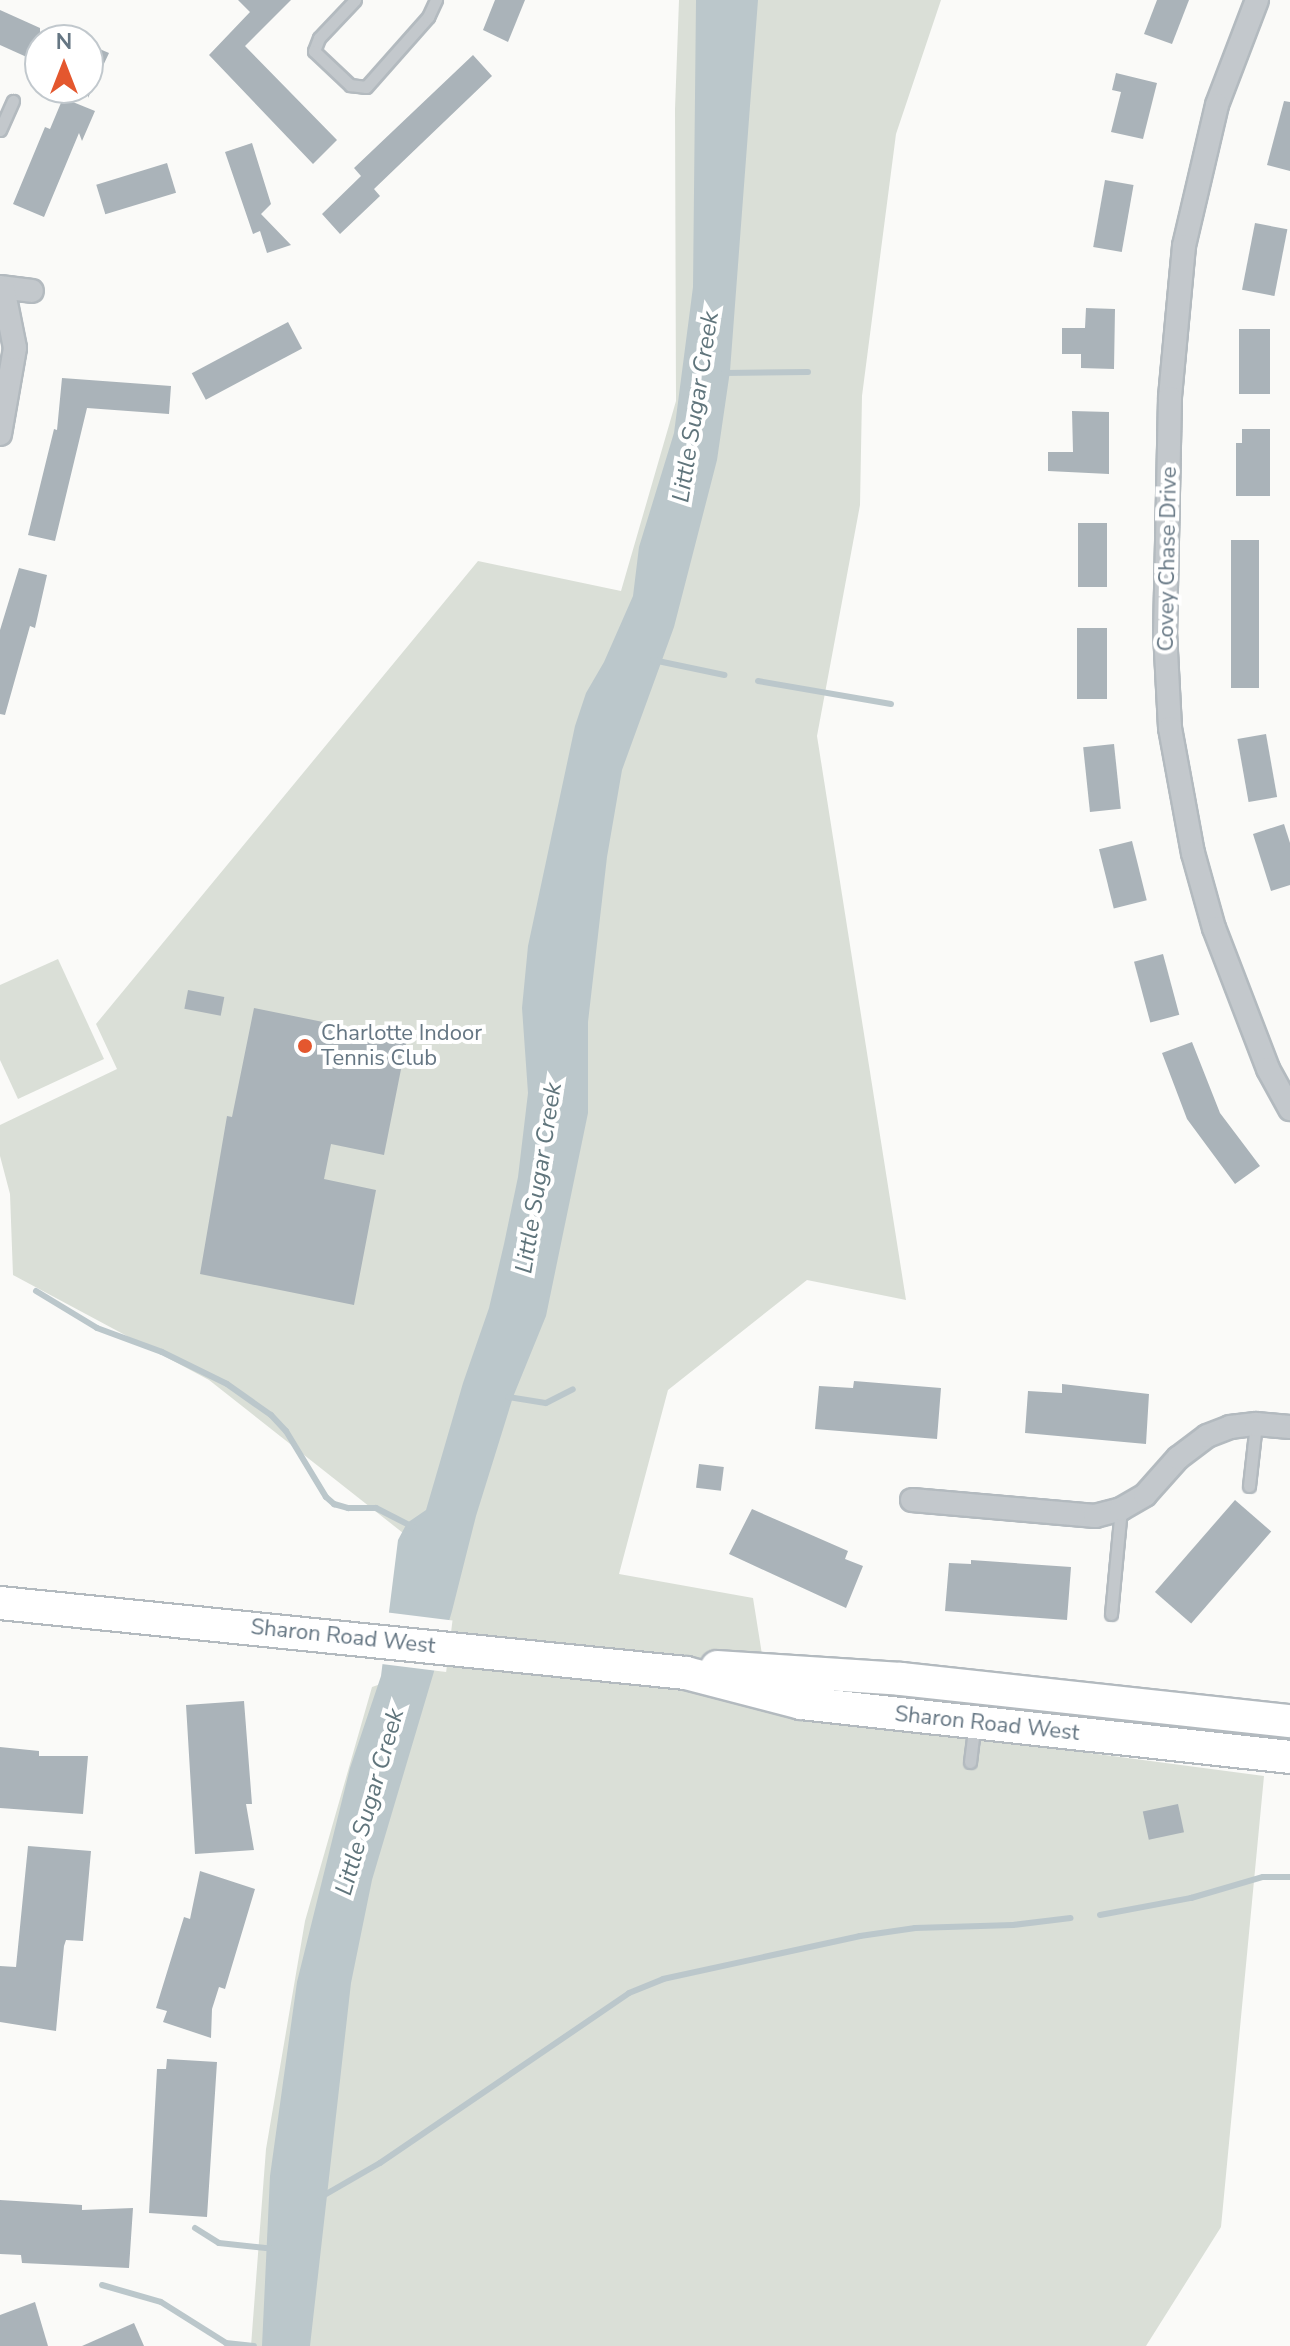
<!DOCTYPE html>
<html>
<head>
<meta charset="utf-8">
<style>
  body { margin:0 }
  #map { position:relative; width:1290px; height:2346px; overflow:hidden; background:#fafaf8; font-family:"Nunito Sans",sans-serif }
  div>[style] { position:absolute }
  .green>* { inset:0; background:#dadfd7 }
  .water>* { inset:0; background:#bbc7cb }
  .pier>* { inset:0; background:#fafaf8; transform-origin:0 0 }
  .stream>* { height:6px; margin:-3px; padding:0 3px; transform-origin:3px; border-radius:3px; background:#bbc7cb }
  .building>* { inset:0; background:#aab3b9; transform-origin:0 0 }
  .roads { filter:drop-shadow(2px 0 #b3babf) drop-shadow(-2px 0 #b3babf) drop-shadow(0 2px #b3babf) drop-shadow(0 -2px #b3babf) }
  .lane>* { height:11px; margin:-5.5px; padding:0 5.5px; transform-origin:5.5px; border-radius:5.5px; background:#c3c8cc }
  .street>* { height:22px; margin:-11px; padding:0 11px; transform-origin:11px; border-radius:11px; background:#c3c8cc }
  .secondary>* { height:32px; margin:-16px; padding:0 16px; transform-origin:16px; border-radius:16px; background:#fff }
  .dots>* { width:22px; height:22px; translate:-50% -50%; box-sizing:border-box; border:4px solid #fff; border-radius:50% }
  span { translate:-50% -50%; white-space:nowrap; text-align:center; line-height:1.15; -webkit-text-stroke:8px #fff; paint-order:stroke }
  .street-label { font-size:22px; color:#657683 }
  .poi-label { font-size:22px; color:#657683 }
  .left { translate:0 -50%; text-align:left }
  .water-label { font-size:24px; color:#60757c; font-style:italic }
  .north { position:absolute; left:24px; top:24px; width:80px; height:80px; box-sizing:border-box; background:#fff; border:2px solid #c1c8cd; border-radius:50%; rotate:0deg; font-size:22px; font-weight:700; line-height:32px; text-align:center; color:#657683 }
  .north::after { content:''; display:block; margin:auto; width:28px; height:36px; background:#e4572e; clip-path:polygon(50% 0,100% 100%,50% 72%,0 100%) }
</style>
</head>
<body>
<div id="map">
  <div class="green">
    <i style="clip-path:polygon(679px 0,941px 0,896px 134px,862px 396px,860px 505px,817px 736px,906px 1300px,807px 1280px,668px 1390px,619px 1574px,753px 1598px,771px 1711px,1264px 1776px,1221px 2227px,1146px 2346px,251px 2346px,266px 2149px,305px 1921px,372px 1687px,407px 1675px,436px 1559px,209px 1380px,13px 1275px,10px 1194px,0 1156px,0 1125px,117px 1069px,96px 1024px,478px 561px,621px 591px,676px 401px,675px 109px)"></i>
    <i style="clip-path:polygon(58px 959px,104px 1059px,18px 1099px,0 1060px,0 985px)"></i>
  </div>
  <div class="water">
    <i style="clip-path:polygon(696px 0,758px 0,730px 371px,717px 460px,674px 627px,622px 770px,607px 857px,588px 1022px,588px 1113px,546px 1316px,513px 1397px,476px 1516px,452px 1611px,372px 1880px,351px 1983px,310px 2346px,262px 2346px,270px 2176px,297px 1982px,350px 1768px,381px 1676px,398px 1540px,407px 1523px,426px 1510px,463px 1383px,489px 1308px,504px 1244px,518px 1177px,528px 1093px,522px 1008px,528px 946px,575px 726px,586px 693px,604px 662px,633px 596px,639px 547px,674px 433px,693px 287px)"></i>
  </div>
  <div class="pier">
    <i style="left:384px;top:1612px;width:69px;height:52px;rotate:7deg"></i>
  </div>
  <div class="stream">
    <i style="left:724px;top:373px;width:84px;rotate:-0.7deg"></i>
    <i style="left:653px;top:660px;width:73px;rotate:11.9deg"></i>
    <i style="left:758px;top:681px;width:135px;rotate:9.8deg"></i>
    <i style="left:36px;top:1291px;width:71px;rotate:31.2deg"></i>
    <i style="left:97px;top:1328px;width:69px;rotate:20.3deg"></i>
    <i style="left:162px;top:1352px;width:72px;rotate:26.2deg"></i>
    <i style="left:227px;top:1384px;width:54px;rotate:35.2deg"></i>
    <i style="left:271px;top:1415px;width:22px;rotate:47deg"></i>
    <i style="left:286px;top:1431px;width:77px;rotate:58.8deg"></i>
    <i style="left:326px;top:1497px;width:11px;rotate:41deg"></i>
    <i style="left:334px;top:1504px;width:15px;rotate:16deg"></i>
    <i style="left:348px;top:1508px;width:28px"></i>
    <i style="left:376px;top:1508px;width:42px;rotate:27.2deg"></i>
    <i style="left:508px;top:1397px;width:38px;rotate:9deg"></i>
    <i style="left:546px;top:1403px;width:30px;rotate:-27deg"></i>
    <i style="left:1100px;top:1915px;width:93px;rotate:-10.6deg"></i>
    <i style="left:1191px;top:1898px;width:75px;rotate:-16.3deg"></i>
    <i style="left:1263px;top:1877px;width:27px"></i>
    <i style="left:321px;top:2197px;width:68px;rotate:-30deg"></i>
    <i style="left:380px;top:2163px;width:301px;rotate:-34.3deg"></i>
    <i style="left:629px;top:1993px;width:37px;rotate:-22deg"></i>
    <i style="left:663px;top:1979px;width:202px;rotate:-12.3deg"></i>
    <i style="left:860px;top:1936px;width:56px;rotate:-8.3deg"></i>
    <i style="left:915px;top:1928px;width:98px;rotate:-1.8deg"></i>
    <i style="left:1013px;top:1925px;width:58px;rotate:-6.9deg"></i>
    <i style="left:195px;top:2228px;width:28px;rotate:32deg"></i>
    <i style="left:219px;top:2243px;width:56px;rotate:6.1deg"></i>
    <i style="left:102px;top:2285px;width:61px;rotate:16.1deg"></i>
    <i style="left:161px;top:2302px;width:77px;rotate:32.2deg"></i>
    <i style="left:226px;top:2343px;width:28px;rotate:6deg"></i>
  </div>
  <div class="building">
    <i style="clip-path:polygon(238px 0,291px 0,245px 46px,337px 140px,313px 164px,209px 55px,250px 12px)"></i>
    <i style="clip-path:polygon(495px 0,525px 0,508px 42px,483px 30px)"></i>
    <i style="clip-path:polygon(1157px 0,1189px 0,1172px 44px,1144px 34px)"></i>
    <i style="clip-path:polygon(0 10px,40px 28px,40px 63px,0 45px)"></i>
    <i style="clip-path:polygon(88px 44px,109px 53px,88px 98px)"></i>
    <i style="clip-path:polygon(473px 55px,492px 76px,374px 189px,380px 196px,340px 234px,322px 214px,361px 176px,354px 168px)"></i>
    <i style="clip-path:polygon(1116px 73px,1157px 83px,1143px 139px,1111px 132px,1121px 92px,1112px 90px)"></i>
    <i style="clip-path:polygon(63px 98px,95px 111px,82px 141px,79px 133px,44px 217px,13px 204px,45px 127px,50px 129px)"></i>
    <i style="clip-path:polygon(1284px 101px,1290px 102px,1290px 171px,1267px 165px)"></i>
    <i style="clip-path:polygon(252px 143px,271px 204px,261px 214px,291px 245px,267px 253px,260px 231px,253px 234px,225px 152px)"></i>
    <i style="left:167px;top:163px;width:31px;height:74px;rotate:73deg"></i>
    <i style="left:1105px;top:180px;width:29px;height:68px;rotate:10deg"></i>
    <i style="left:1255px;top:223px;width:33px;height:68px;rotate:11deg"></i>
    <i style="clip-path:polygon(1086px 308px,1115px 309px,1114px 369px,1081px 368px,1081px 354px,1062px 354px,1062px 328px,1085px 328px)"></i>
    <i style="left:288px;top:322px;width:30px;height:109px;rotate:62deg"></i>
    <i style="left:1239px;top:329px;width:31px;height:65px"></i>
    <i style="clip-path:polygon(62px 378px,171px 386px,169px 414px,87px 408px,55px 541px,28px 535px,54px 429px,57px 430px)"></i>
    <i style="clip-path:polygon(1072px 411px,1109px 412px,1109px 474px,1048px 471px,1048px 452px,1073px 452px)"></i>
    <i style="clip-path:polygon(1242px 429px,1270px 429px,1270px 496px,1236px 496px,1236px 443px,1242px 443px)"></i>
    <i style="left:1078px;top:523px;width:29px;height:64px"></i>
    <i style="left:1231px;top:540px;width:28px;height:148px"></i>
    <i style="clip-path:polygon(19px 568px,47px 575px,35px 628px,30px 626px,5px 715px,0 714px,0 630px)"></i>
    <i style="left:1077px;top:628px;width:30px;height:71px"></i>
    <i style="left:1266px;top:734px;width:64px;height:29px;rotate:80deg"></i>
    <i style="left:1114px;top:744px;width:65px;height:31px;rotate:84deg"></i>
    <i style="clip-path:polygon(1284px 824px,1290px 843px,1290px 885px,1271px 891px,1253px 834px)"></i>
    <i style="left:1132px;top:841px;width:61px;height:34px;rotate:76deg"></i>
    <i style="left:1163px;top:954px;width:63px;height:30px;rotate:75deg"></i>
    <i style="left:188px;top:990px;width:37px;height:19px;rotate:11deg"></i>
    <i style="clip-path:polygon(254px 1008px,407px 1039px,384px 1155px,331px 1144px,324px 1179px,376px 1190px,354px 1305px,200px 1274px,227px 1116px,232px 1117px)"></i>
    <i style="clip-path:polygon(1192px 1042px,1220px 1113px,1260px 1166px,1235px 1184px,1187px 1119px,1162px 1053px)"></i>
    <i style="clip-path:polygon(854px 1381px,941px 1388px,937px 1439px,815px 1429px,819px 1386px,853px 1388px)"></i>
    <i style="clip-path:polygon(1062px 1384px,1149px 1394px,1146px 1444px,1025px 1433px,1028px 1391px,1062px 1393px)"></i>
    <i style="left:699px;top:1464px;width:25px;height:24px;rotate:7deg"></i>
    <i style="left:1235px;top:1500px;width:48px;height:122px;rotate:41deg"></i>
    <i style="clip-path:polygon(752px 1509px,848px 1551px,845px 1559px,863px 1566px,846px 1608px,729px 1554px)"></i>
    <i style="clip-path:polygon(971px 1560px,1071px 1567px,1067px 1620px,945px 1611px,949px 1563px,971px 1564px)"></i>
    <i style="clip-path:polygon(244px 1701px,252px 1804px,246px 1804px,254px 1850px,195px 1854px,186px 1705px)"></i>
    <i style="clip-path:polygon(0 1747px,39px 1751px,39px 1756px,88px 1756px,83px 1814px,0 1808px)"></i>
    <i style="left:1178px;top:1804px;width:29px;height:36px;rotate:78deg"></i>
    <i style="clip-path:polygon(28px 1846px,91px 1851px,83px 1941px,66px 1940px,64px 1946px,56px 2031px,0 2022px,0 1966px,16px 1967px)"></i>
    <i style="clip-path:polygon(200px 1871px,255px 1889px,225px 1989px,219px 1987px,212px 2009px,211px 2038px,163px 2022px,167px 2011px,156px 2008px,184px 1917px,190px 1919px)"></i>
    <i style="clip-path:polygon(167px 2059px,217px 2062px,207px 2217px,149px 2213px,157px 2069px,166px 2069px)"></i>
    <i style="clip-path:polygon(0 2200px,82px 2205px,82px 2210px,133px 2208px,129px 2268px,22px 2263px,21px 2255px,0 2254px)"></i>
    <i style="clip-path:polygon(35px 2302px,48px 2346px,0 2346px,0 2315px)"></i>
    <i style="clip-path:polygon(134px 2323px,144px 2346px,82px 2346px)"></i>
  </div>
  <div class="roads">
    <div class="lane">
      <i style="left:355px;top:0;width:52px;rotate:133.5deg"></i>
      <i style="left:319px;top:38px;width:14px;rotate:111deg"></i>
      <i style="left:314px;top:51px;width:50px;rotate:43.4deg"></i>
      <i style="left:350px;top:85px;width:16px;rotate:7deg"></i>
      <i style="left:366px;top:87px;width:94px;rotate:-48.5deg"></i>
      <i style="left:428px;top:17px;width:19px;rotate:-65deg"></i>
      <i style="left:0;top:130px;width:32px;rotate:-66deg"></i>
      <i style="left:1249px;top:1486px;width:62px;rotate:-83.6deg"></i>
      <i style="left:1111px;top:1614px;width:105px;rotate:-84.6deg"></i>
      <i style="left:970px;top:1762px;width:39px;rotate:-83deg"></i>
    </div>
    <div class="street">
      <i style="left:1257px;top:0;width:112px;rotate:110.9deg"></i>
      <i style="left:1217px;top:105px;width:145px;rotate:103.2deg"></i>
      <i style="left:1184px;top:246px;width:153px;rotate:95.3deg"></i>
      <i style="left:1170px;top:398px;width:234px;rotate:91.2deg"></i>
      <i style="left:1165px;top:632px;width:96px;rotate:87deg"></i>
      <i style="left:1170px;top:728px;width:127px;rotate:79.6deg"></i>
      <i style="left:1193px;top:853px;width:78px;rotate:74.4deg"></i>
      <i style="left:1214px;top:928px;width:151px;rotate:69deg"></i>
      <i style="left:1268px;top:1069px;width:46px;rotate:61.2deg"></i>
      <i style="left:0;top:287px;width:32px;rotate:7deg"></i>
      <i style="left:0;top:434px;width:87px;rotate:-80.1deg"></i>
      <i style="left:15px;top:348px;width:61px;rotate:-101.3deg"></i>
      <i style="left:912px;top:1500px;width:184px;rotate:5deg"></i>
      <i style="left:1095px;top:1516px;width:27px;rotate:-15deg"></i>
      <i style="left:1121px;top:1509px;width:28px;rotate:-30deg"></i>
      <i style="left:1145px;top:1495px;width:50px;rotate:-48.3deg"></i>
      <i style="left:1178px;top:1458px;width:36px;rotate:-37deg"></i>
      <i style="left:1207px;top:1436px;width:25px;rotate:-21deg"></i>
      <i style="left:1230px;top:1427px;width:26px;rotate:-7deg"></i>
      <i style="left:1256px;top:1424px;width:34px;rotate:5deg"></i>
    </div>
    <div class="secondary">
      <i style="left:0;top:1603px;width:690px;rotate:5.83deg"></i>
      <i style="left:686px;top:1673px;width:119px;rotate:14.6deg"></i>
      <i style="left:801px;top:1703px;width:492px;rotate:6.3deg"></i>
      <i style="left:717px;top:1667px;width:184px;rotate:3.7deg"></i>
      <i style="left:901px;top:1679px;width:391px;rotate:6.2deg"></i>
    </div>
  </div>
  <div class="dots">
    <i style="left:305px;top:1046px;background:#e4572e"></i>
  </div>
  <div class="street-label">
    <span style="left:1168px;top:559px;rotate:-89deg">Covey Chase Drive</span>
    <span style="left:343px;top:1637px;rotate:6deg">Sharon Road West</span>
    <span style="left:987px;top:1724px;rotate:6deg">Sharon Road West</span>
  </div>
  <div class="poi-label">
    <span class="left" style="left:321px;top:1046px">Charlotte Indoor<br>Tennis Club</span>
  </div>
  <div class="water-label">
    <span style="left:696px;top:407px;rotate:-81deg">Little Sugar Creek</span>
    <span style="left:539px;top:1178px;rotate:-81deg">Little Sugar Creek</span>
    <span style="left:370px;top:1802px;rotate:-74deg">Little Sugar Creek</span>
  </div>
  <div class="north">N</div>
</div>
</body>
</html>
